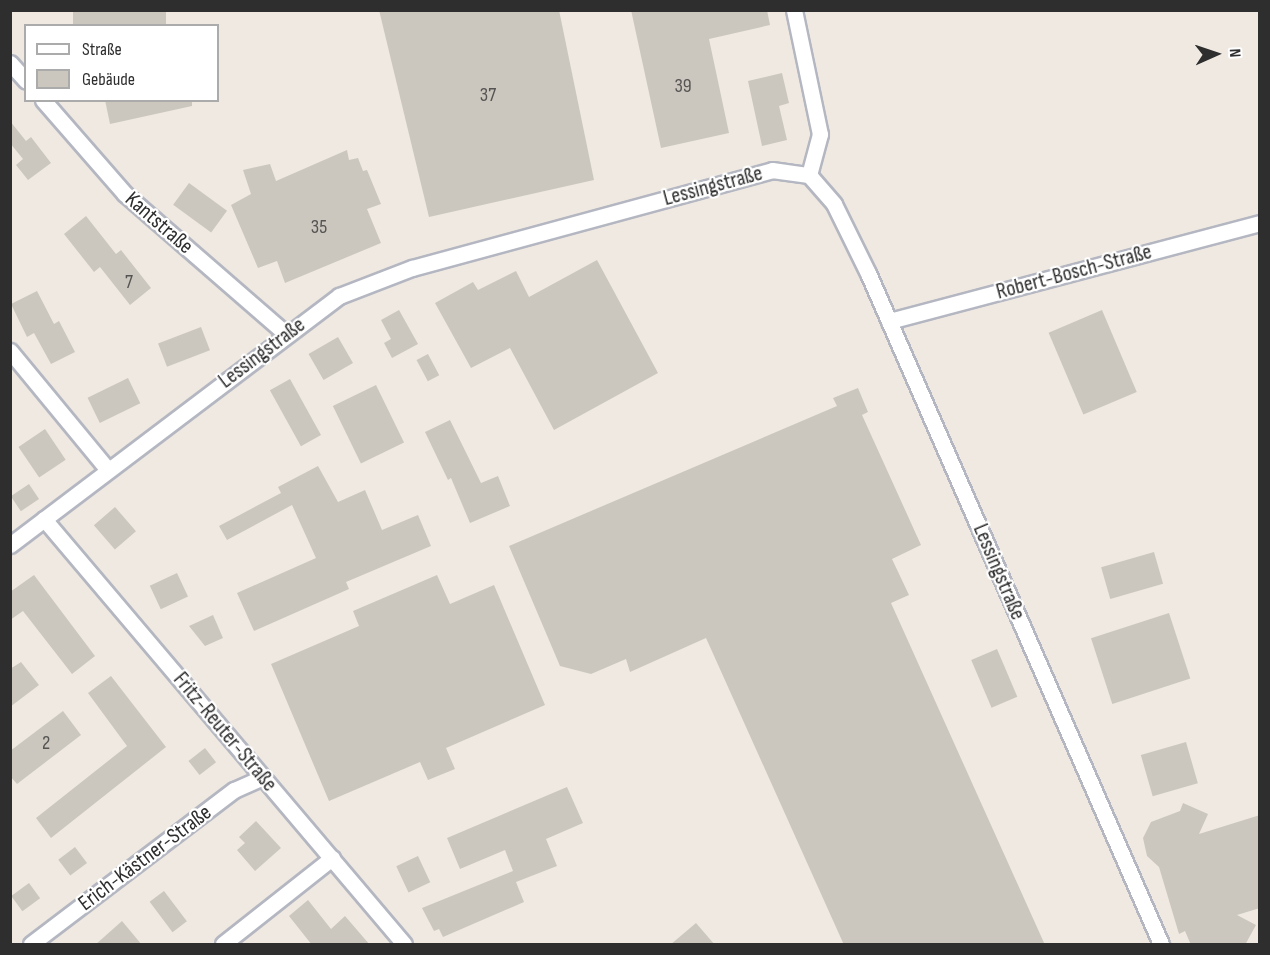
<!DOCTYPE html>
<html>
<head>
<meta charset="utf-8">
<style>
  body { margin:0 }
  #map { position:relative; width:1270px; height:955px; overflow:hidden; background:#efe9e1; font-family:"Sofia Sans Condensed",sans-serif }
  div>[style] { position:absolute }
  .building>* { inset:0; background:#cbc7bf; transform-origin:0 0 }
  .roads { filter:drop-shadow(2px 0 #b4b7c1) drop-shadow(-2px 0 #b4b7c1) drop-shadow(0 2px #b4b7c1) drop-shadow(0 -2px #b4b7c1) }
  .minor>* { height:15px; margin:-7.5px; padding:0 7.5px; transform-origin:7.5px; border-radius:7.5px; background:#fff }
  span { translate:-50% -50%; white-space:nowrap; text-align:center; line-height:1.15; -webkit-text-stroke:4.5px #fff; paint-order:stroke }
  .number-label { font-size:20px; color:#555452 }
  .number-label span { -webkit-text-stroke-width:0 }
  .street-label { font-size:22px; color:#2e2e2e }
  .frame { position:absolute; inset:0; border:12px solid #2e2e2e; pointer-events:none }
  .legend { position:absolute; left:24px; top:24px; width:195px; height:78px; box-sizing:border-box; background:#fff; border:2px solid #ababab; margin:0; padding:8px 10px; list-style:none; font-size:18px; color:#2e2e2e }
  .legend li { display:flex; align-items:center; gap:12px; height:30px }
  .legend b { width:30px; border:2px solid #ababab }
  .north { position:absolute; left:1186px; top:24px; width:60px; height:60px; -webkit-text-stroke:4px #fff; paint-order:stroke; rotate:87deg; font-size:16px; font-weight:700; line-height:24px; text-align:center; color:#2e2e2e }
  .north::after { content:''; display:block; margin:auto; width:21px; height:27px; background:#2e2e2e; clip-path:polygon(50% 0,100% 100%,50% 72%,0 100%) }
</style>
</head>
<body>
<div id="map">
  <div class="building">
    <i style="left:73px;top:10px;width:93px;height:16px"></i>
    <i style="clip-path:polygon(379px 10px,559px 10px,594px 180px,429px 217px)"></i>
    <i style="clip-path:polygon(631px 10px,767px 10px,770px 25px,709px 39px,729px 133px,661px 148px)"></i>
    <i style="clip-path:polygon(782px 73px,789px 103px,779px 106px,787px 140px,762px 146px,748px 81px)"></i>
    <i style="clip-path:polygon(105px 100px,192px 100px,192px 106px,110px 124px)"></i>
    <i style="clip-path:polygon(10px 121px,26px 141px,31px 137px,51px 163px,28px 180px,16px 165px,23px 159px,10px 143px)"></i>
    <i style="clip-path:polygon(347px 150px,349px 160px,358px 158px,363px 171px,367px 170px,381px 204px,367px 209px,381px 243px,285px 283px,277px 261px,258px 268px,231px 205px,251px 194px,243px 170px,270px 164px,276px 181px)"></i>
    <i style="left:189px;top:183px;width:47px;height:27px;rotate:36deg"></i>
    <i style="clip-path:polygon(86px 216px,116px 254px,121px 250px,151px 288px,130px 305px,100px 267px,94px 272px,64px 234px)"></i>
    <i style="clip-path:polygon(597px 260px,658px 373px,554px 430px,510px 348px,471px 368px,435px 303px,473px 282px,478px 290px,516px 271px,529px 297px)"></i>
    <i style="clip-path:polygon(37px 291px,54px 324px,59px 321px,75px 352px,51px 364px,34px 333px,27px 337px,11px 304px)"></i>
    <i style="clip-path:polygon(399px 310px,418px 344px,392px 358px,384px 343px,391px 339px,381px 320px)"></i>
    <i style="left:1102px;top:310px;width:89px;height:58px;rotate:67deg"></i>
    <i style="left:201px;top:327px;width:25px;height:46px;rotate:69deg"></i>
    <i style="left:338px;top:337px;width:30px;height:34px;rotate:60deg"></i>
    <i style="left:428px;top:354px;width:24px;height:13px;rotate:62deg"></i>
    <i style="left:128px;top:378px;width:28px;height:45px;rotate:64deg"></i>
    <i style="left:290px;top:379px;width:64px;height:23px;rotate:61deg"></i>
    <i style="left:376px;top:385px;width:64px;height:48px;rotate:64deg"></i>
    <i style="clip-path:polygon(858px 388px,868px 412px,862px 415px,921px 545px,892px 559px,909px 595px,891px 603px,1045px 945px,844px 945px,706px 638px,630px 672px,626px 659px,591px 674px,560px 666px,509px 546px,837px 406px,833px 398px)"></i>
    <i style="clip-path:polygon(450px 420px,481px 483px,498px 476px,510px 506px,470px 523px,451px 478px,448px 480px,425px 432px)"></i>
    <i style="left:45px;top:429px;width:37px;height:32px;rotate:56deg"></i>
    <i style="clip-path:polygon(318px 466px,338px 502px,365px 490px,382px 530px,418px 515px,431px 546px,346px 582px,349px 589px,254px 631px,237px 593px,316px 558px,292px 505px,227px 540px,219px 526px,281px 493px,278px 487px)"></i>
    <i style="left:29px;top:484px;width:18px;height:22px;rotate:56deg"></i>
    <i style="left:115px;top:507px;width:32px;height:28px;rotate:49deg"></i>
    <i style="left:1154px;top:552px;width:33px;height:55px;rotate:74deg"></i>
    <i style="left:177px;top:573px;width:26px;height:30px;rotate:65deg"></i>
    <i style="clip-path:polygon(34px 575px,95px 656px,72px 674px,23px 611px,10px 620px,10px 592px)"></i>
    <i style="clip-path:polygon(437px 575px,450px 604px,494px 585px,545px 705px,446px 748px,455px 769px,428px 780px,420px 762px,329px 801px,271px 664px,359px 626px,353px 611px)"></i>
    <i style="left:1169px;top:613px;width:69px;height:82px;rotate:72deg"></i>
    <i style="clip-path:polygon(213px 615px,223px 638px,205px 646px,189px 626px)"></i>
    <i style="left:997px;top:649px;width:52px;height:28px;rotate:67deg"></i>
    <i style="clip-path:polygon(21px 662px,39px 685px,10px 707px,10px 669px)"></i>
    <i style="clip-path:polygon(111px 676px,166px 747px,51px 838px,36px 818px,127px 746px,88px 693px)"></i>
    <i style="clip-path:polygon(63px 711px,81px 735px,17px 784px,10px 776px,10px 751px)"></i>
    <i style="left:1186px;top:742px;width:43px;height:47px;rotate:74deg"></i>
    <i style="left:205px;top:748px;width:18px;height:21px;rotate:52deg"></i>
    <i style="clip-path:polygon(567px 787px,583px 823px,546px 839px,557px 866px,516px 882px,524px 902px,443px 937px,439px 929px,434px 931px,422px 908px,513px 871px,505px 850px,460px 869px,447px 838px)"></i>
    <i style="clip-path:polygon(1183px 803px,1208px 814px,1199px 834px,1260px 815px,1260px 908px,1237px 915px,1256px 925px,1245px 945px,1191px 945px,1185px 931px,1179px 934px,1159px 867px,1147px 856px,1143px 838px,1151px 822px,1180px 811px)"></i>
    <i style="clip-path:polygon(256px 821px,281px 848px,255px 871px,237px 850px,245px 843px,239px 837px)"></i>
    <i style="left:75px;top:847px;width:20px;height:21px;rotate:53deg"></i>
    <i style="left:418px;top:856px;width:29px;height:24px;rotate:65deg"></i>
    <i style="left:29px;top:883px;width:19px;height:22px;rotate:54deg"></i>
    <i style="left:164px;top:891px;width:38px;height:18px;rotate:53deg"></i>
    <i style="clip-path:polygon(308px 900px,331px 929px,345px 916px,370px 945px,312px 945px,289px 916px)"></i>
    <i style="clip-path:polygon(122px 921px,142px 945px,95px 945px)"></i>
    <i style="clip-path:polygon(696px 923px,715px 945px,670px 945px)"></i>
  </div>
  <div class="roads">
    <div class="minor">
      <i style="left:794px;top:10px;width:127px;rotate:78.2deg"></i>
      <i style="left:820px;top:134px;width:42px;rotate:105deg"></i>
      <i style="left:10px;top:63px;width:24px;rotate:48deg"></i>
      <i style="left:43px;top:100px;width:125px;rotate:48.9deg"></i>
      <i style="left:125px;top:194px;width:213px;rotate:41deg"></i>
      <i style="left:889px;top:321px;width:384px;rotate:-14.8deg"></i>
      <i style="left:10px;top:351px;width:154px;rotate:50.5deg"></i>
      <i style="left:44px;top:519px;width:557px;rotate:49.73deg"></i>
      <i style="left:10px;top:545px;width:413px;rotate:-37.1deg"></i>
      <i style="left:339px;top:296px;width:78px;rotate:-21deg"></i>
      <i style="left:412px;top:268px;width:373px;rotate:-15.2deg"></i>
      <i style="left:772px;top:170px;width:37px;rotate:8deg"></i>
      <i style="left:809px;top:175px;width:38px;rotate:49deg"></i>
      <i style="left:834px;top:204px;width:77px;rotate:63.8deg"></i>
      <i style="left:868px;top:273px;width:732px;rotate:66.41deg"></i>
      <i style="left:31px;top:944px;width:255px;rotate:-37.2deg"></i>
      <i style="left:234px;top:790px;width:32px;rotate:-24deg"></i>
      <i style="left:223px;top:944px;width:139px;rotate:-38.3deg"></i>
    </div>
  </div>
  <div class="number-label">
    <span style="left:683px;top:86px">39</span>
    <span style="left:488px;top:95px">37</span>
    <span style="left:319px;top:227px">35</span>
    <span style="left:129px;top:282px">7</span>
    <span style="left:46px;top:743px">2</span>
  </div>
  <div class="street-label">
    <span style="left:713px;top:186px;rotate:-15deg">Lessingstraße</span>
    <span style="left:159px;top:223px;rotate:41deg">Kantstraße</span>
    <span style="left:1074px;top:272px;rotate:-15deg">Robert-Bosch-Straße</span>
    <span style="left:262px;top:353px;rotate:-37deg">Lessingstraße</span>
    <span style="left:999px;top:572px;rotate:67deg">Lessingstraße</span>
    <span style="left:225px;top:732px;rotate:50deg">Fritz-Reuter-Straße</span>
    <span style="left:145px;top:858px;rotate:-37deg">Erich-Kästner-Straße</span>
  </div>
  <div class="frame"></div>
  <ul class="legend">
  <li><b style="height:8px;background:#fff"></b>Straße</li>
  <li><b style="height:16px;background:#cbc7bf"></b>Gebäude</li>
  </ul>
  <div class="north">N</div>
</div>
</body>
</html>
